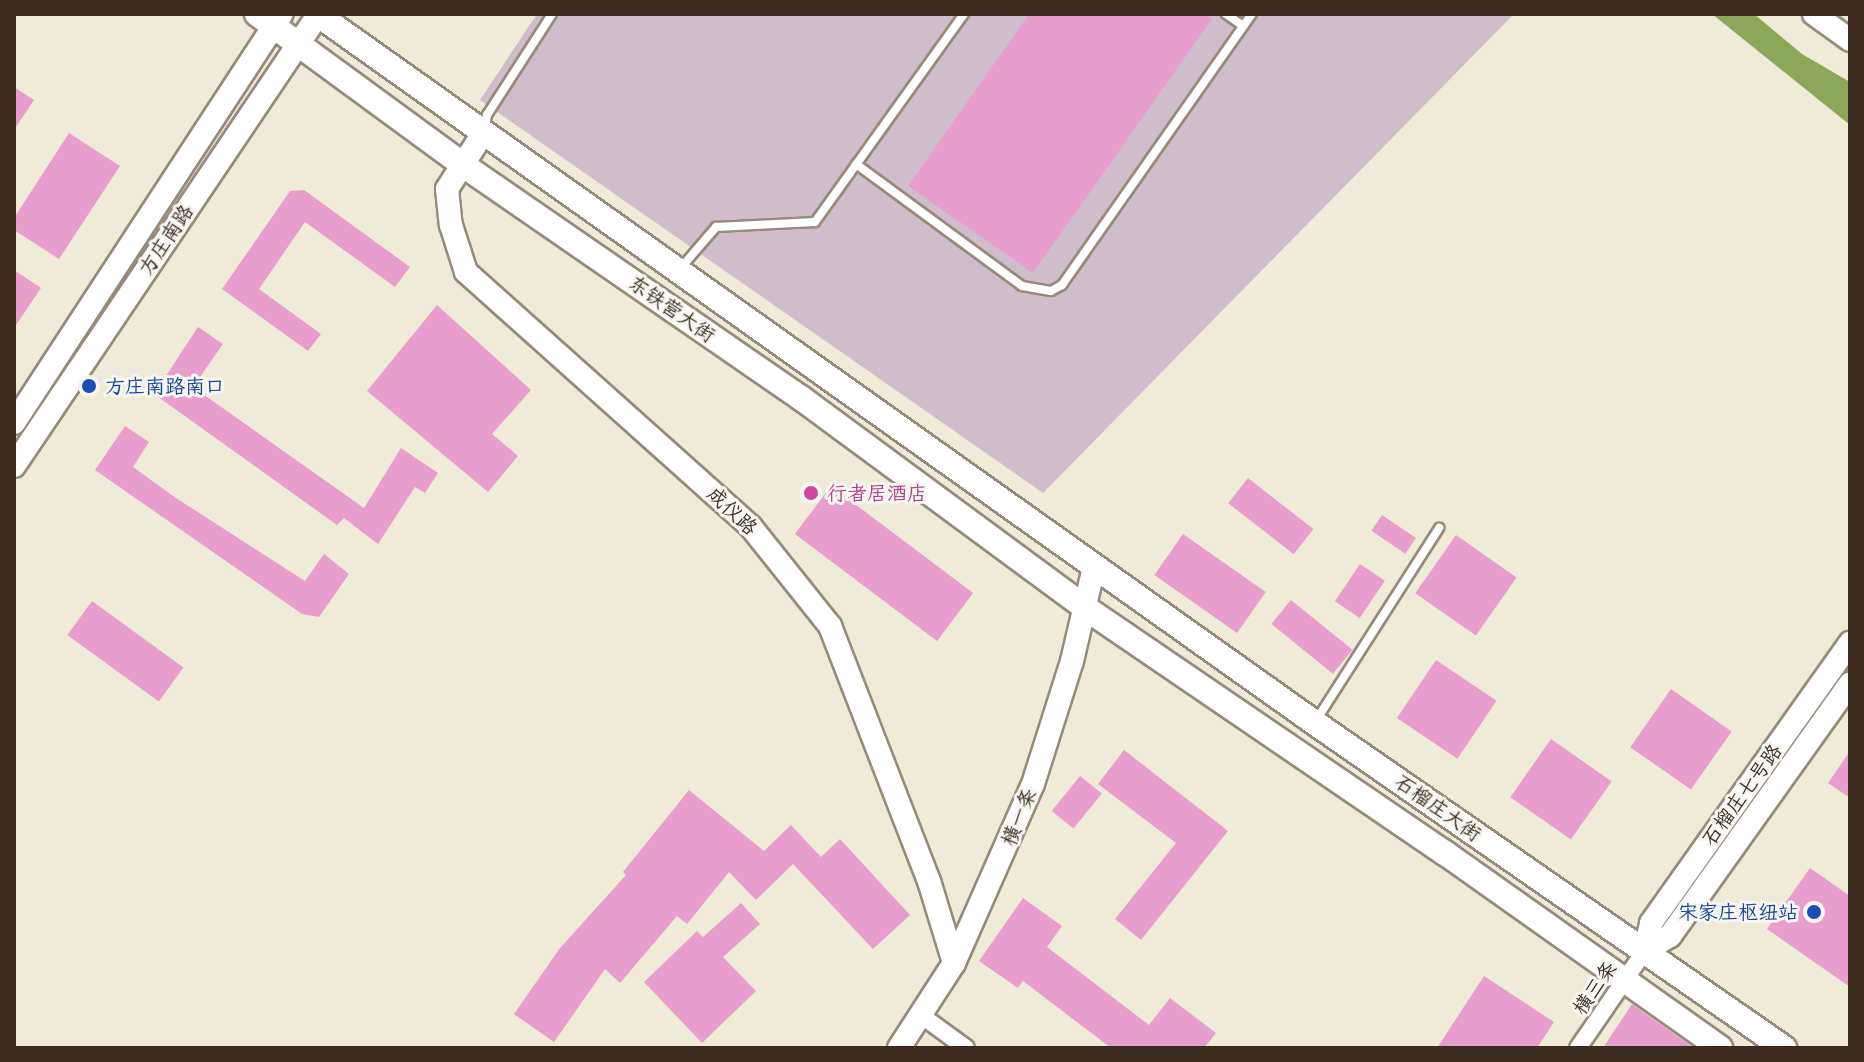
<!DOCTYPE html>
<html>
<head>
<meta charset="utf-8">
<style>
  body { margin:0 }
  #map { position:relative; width:1864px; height:1062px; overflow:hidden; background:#f0ebd8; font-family:Pangolin,"LXGW WenKai TC",sans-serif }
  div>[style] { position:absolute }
  .industrial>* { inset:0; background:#d0bdcc }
  .forest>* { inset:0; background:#8ca75a }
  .building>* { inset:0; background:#e79ecd; transform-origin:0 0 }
  .roads { filter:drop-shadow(2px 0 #968a7b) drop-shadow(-2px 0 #968a7b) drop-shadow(0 2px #968a7b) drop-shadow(0 -2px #968a7b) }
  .lane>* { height:8px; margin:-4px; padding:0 4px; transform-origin:4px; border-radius:4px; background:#fff }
  .street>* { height:16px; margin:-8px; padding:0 8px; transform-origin:8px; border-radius:8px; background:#fff }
  .secondary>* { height:22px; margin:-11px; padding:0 11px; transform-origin:11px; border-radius:11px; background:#fff }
  .primary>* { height:24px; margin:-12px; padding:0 12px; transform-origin:12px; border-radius:12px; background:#fff }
  .dots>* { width:22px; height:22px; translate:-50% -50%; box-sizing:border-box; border:4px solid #f6f6f2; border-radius:50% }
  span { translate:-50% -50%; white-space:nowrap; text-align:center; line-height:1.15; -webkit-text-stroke:6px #f6f6f2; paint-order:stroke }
  .street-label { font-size:20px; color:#3b2a1e }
  .transit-label { font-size:20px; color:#164399 }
  .left { translate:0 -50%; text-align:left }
  .right { translate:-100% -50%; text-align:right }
  .hotel-label { font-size:20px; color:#b23c85 }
  .frame { position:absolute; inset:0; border:16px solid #3b2a1e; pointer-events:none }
</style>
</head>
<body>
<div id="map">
  <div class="industrial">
    <i style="clip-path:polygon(537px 14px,1514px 14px,1043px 493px,480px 100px)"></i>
  </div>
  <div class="forest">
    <i style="clip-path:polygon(1712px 14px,1754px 14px,1802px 54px,1850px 82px,1850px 125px)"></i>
  </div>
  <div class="building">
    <i style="clip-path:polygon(1029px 14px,1204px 14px,1212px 19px,1033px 273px,908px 186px)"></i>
    <i style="clip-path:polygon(14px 87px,34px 100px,14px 130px)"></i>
    <i style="clip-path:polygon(69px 133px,120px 166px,59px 259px,14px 230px,14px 218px)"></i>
    <i style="clip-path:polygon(304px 190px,410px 267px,395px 287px,305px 222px,259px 289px,321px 334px,308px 351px,222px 289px,290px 191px)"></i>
    <i style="clip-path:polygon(14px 270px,41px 288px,14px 328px)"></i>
    <i style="clip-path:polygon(437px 305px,531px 390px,492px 434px,518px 456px,488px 492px,367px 391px)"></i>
    <i style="clip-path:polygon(198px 327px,223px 344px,193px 387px,364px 508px,401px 448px,438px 473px,425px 493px,415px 487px,378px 544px,344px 518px,337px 525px,154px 394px)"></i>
    <i style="clip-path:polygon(125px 426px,149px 442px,133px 467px,176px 498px,305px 581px,324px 554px,349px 574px,319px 617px,302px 614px,95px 470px)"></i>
    <i style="left:1248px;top:478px;width:83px;height:32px;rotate:38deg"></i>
    <i style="left:831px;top:486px;width:178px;height:60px;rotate:37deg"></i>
    <i style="left:1382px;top:515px;width:41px;height:19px;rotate:34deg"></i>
    <i style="left:1183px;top:534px;width:101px;height:50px;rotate:35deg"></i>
    <i style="left:1456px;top:535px;width:74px;height:71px;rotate:35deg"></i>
    <i style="left:1360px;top:564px;width:30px;height:45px;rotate:34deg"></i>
    <i style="left:1291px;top:600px;width:79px;height:31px;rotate:39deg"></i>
    <i style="left:92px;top:601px;width:113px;height:42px;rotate:36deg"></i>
    <i style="left:1436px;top:660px;width:73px;height:70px;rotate:34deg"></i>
    <i style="left:1671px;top:689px;width:74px;height:71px;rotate:35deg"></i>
    <i style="left:1551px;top:739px;width:74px;height:71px;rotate:35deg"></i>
    <i style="clip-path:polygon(1124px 750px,1228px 831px,1141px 940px,1115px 919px,1176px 843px,1098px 784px)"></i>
    <i style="clip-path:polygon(1850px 751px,1850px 798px,1828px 783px)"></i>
    <i style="left:1080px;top:776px;width:28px;height:45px;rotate:39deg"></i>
    <i style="clip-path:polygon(689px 790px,764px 851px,791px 825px,821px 857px,840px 839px,910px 915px,873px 949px,793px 864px,756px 900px,729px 872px,687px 924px,677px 916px,620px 983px,605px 969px,554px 1042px,514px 1014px,560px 948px,626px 875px,623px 872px)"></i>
    <i style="clip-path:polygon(1810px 868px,1850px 896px,1850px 987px,1767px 929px)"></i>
    <i style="clip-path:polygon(1023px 898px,1062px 926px,1047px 947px,1149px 1025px,1170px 998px,1216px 1033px,1204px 1048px,1111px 1048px,1023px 981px,1018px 988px,979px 961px)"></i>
    <i style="clip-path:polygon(741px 903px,760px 924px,723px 957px,756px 991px,702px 1043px,644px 982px,697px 931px,703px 937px)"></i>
    <i style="clip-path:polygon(1484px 976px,1554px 1022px,1537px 1048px,1437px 1048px)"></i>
    <i style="clip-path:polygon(1632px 1004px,1694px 1048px,1603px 1048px)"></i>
  </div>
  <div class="roads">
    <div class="lane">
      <i style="left:1226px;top:14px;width:21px;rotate:35deg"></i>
      <i style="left:485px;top:127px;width:12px;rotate:-81deg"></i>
      <i style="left:487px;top:115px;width:120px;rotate:-57.2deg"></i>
      <i style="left:856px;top:164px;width:206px;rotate:36.3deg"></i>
      <i style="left:1022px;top:286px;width:29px;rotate:10deg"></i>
      <i style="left:1051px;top:291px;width:13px;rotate:-29deg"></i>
      <i style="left:1062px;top:285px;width:331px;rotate:-55deg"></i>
      <i style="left:679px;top:270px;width:57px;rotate:-49.3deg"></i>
      <i style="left:716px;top:227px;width:99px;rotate:-2.9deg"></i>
      <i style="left:815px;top:222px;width:256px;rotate:-54.4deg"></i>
      <i style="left:1317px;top:719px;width:227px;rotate:-57.4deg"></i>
    </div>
    <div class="street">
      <i style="left:922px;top:1016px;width:54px;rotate:36deg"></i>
      <i style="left:1578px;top:1048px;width:116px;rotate:-55.5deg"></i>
    </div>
    <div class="secondary">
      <i style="left:1814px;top:14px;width:44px;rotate:35.8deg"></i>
      <i style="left:484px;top:132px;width:68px;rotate:123deg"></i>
      <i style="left:447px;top:189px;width:36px;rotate:84deg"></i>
      <i style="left:451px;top:225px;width:49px;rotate:72.3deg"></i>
      <i style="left:466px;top:272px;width:382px;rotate:41.8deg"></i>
      <i style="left:751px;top:527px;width:127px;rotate:51.4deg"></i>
      <i style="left:830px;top:626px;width:274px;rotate:68.8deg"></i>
      <i style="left:929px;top:881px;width:86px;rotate:73deg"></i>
      <i style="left:14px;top:423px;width:489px;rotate:-56.8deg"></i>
      <i style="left:14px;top:466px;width:544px;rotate:-56.02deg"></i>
      <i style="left:1644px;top:952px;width:30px;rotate:-76deg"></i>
      <i style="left:1651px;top:923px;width:344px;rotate:-54.6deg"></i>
      <i style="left:1644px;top:952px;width:31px;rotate:-32deg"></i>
      <i style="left:1670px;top:936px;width:310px;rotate:-54.5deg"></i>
      <i style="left:899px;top:1048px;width:101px;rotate:-57.1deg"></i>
      <i style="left:954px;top:963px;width:196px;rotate:-66.2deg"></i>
      <i style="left:1033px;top:784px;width:129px;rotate:-72.4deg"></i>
      <i style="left:1072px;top:661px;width:97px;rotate:-76.8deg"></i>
    </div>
    <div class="primary">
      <i style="left:257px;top:14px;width:255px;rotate:36.2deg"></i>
      <i style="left:463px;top:165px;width:411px;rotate:34.6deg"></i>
      <i style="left:801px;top:398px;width:352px;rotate:36.4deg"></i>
      <i style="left:1084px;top:607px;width:437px;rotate:34.3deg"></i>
      <i style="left:1445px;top:853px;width:337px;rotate:35.3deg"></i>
      <i style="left:317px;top:14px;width:1224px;rotate:35.39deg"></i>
      <i style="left:1315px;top:723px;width:571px;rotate:34.72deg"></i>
    </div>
  </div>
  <div class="dots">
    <i style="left:89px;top:386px;background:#1a4fb4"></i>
    <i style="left:811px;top:493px;background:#d1479c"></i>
    <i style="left:1814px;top:912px;background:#1a4fb4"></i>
  </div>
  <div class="street-label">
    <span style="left:166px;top:240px;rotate:-56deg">方庄南路</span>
    <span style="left:672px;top:309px;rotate:35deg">东铁营大街</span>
    <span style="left:732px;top:511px;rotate:43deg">成仪路</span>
    <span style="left:1742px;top:795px;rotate:-54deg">石榴庄七号路</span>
    <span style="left:1438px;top:808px;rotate:35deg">石榴庄大街</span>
    <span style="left:1019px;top:817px;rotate:-68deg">横一条</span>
    <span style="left:1595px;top:988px;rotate:-55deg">横三条</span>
  </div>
  <div class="transit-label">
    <span class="left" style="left:105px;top:386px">方庄南路南口</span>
    <span class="right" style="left:1798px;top:912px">宋家庄枢纽站</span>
  </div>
  <div class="hotel-label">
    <span class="left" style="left:827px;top:493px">行者居酒店</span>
  </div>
  <div class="frame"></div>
</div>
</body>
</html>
